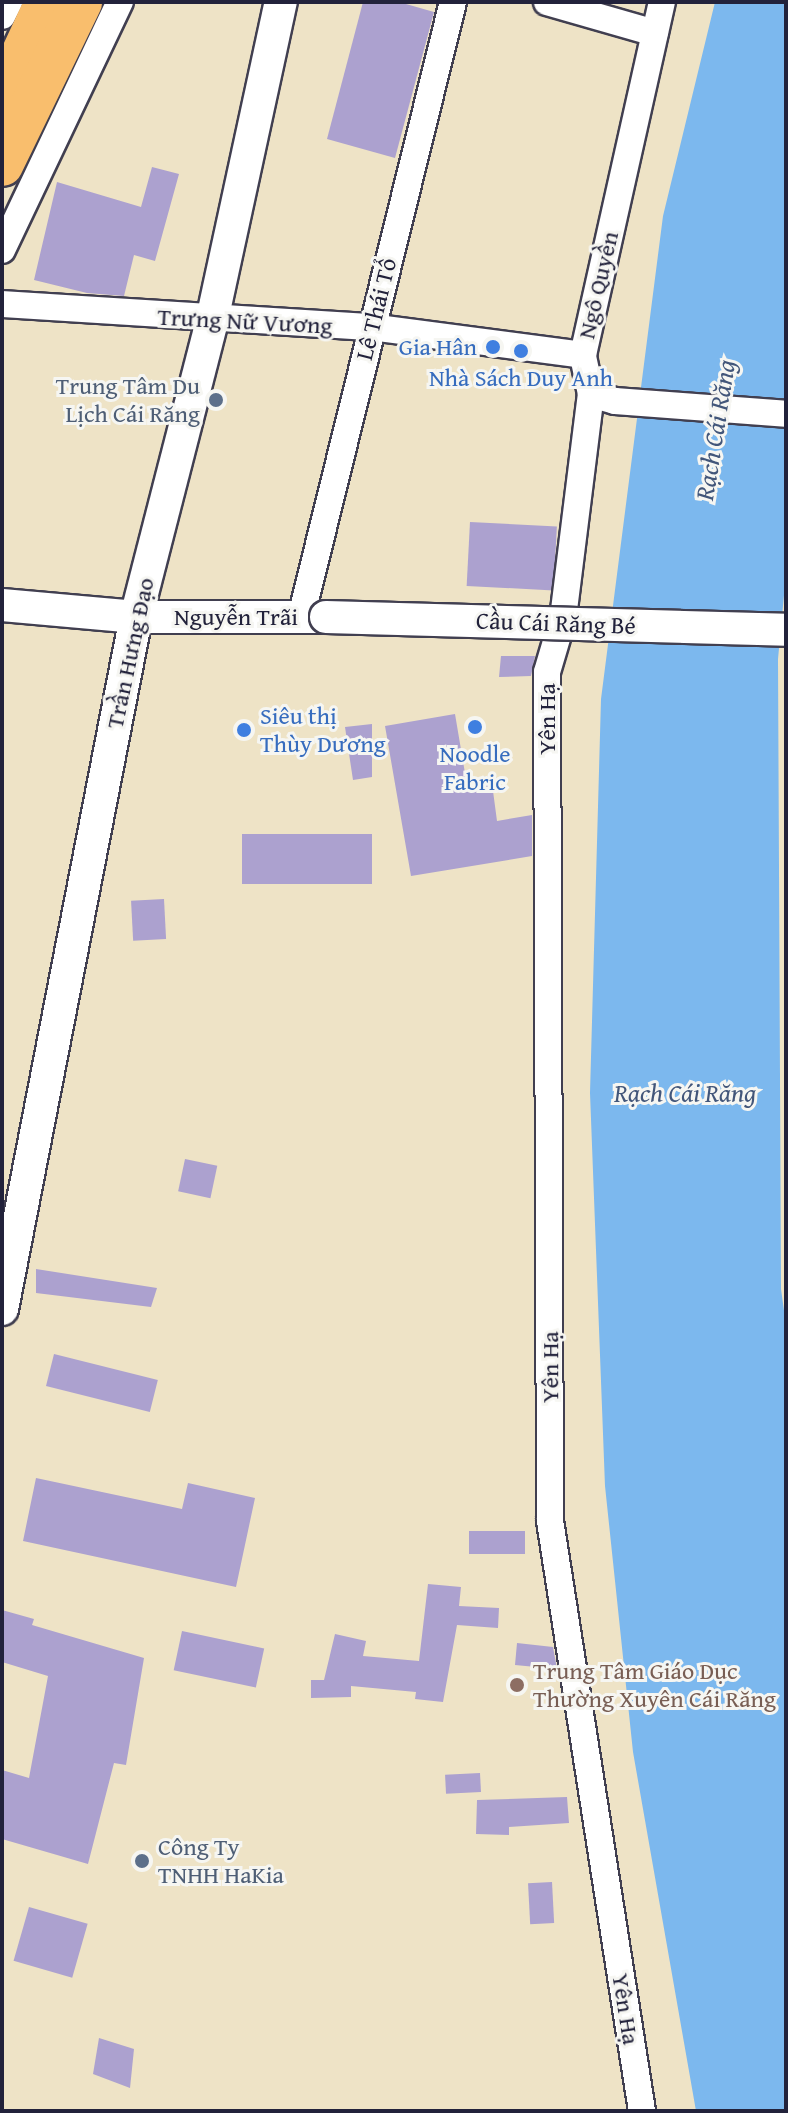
<!DOCTYPE html>
<html>
<head>
<meta charset="utf-8">
<style>
  body { margin:0 }
  #map { position:relative; width:788px; height:2113px; overflow:hidden; background:#eee3c6; font-family:"Gentium Book Plus",serif }
  div>[style] { position:absolute }
  .water>* { inset:0; background:#7cb8ee }
  .building>* { inset:0; background:#aca1cf; transform-origin:0 0 }
  .roads { filter:drop-shadow(2px 0 #413f50) drop-shadow(-2px 0 #413f50) drop-shadow(0 2px #413f50) drop-shadow(0 -2px #413f50) }
  .minor>* { height:26px; margin:-13px; padding:0 13px; transform-origin:13px; border-radius:13px; background:#fff }
  .tertiary>* { height:32px; margin:-16px; padding:0 16px; transform-origin:16px; border-radius:16px; background:#fff }
  .trunk>* { height:42px; margin:-21px; padding:0 21px; transform-origin:21px; border-radius:21px; background:#f9be6d }
  .bridges { filter:drop-shadow(2px 0 #413f50) drop-shadow(-2px 0 #413f50) drop-shadow(0 2px #413f50) drop-shadow(0 -2px #413f50) }
  .tertiary-bridge>* { height:32px; margin:-16px; padding:0 16px; transform-origin:16px; border-radius:16px; background:#fff }
  .dots>* { width:22px; height:22px; translate:-50% -50%; box-sizing:border-box; border:4px solid #f6f6f2; border-radius:50% }
  span { translate:-50% -50%; white-space:nowrap; text-align:center; line-height:1.15; -webkit-text-stroke:6px #f6f6f2; paint-order:stroke }
  .street-label { font-size:24px; color:#22223b }
  .shop-label { font-size:24px; color:#366cbe }
  .right { translate:-100% -50%; text-align:right }
  .left { translate:0 -50%; text-align:left }
  .service-label { font-size:24px; color:#4e5e75 }
  .education-label { font-size:24px; color:#785e54 }
  .water-label { font-size:26px; color:#42567a; font-style:italic }
  .frame { position:absolute; inset:0; border:4px solid #22223b; pointer-events:none }
</style>
</head>
<body>
<div id="map">
  <div class="water">
    <i style="clip-path:polygon(715px 2px,786px 2px,786px 574px,778px 659px,781px 1289px,786px 1325px,786px 2111px,696px 2111px,633px 1752px,605px 1486px,590px 1093px,601px 699px,663px 216px)"></i>
  </div>
  <div class="building">
    <i style="clip-path:polygon(363px 2px,399px 2px,434px 12px,395px 158px,327px 139px)"></i>
    <i style="clip-path:polygon(152px 167px,179px 174px,155px 261px,134px 255px,124px 296px,87px 293px,34px 280px,57px 182px,141px 207px)"></i>
    <i style="left:470px;top:522px;width:87px;height:64px;rotate:3deg"></i>
    <i style="clip-path:polygon(501px 656px,535px 656px,531px 676px,499px 677px)"></i>
    <i style="clip-path:polygon(455px 714px,466px 779px,491px 776px,497px 821px,532px 815px,532px 856px,411px 876px,385px 726px)"></i>
    <i style="clip-path:polygon(372px 724px,372px 777px,353px 780px,345px 727px)"></i>
    <i style="left:242px;top:834px;width:130px;height:50px"></i>
    <i style="left:164px;top:899px;width:40px;height:33px;rotate:87deg"></i>
    <i style="left:185px;top:1159px;width:33px;height:33px;rotate:12deg"></i>
    <i style="clip-path:polygon(36px 1269px,157px 1288px,151px 1307px,36px 1293px)"></i>
    <i style="left:54px;top:1354px;width:107px;height:33px;rotate:14deg"></i>
    <i style="clip-path:polygon(36px 1478px,182px 1509px,188px 1483px,255px 1498px,236px 1587px,23px 1541px)"></i>
    <i style="left:525px;top:1531px;width:23px;height:56px;rotate:90deg"></i>
    <i style="clip-path:polygon(428px 1584px,461px 1587px,459px 1606px,499px 1608px,498px 1628px,457px 1625px,443px 1702px,415px 1699px,416px 1692px,351px 1686px,351px 1697px,311px 1698px,311px 1680px,324px 1680px,335px 1634px,366px 1641px,363px 1656px,419px 1661px)"></i>
    <i style="clip-path:polygon(2px 1610px,34px 1619px,32px 1625px,144px 1658px,126px 1765px,114px 1763px,88px 1864px,2px 1839px,2px 1770px,29px 1778px,48px 1676px,2px 1662px)"></i>
    <i style="left:182px;top:1631px;width:84px;height:40px;rotate:12deg"></i>
    <i style="clip-path:polygon(517px 1643px,553px 1647px,557px 1669px,515px 1665px)"></i>
    <i style="left:480px;top:1773px;width:19px;height:35px;rotate:87deg"></i>
    <i style="clip-path:polygon(567px 1797px,569px 1823px,509px 1827px,509px 1835px,476px 1834px,477px 1800px)"></i>
    <i style="left:552px;top:1882px;width:41px;height:24px;rotate:87deg"></i>
    <i style="left:29px;top:1907px;width:61px;height:56px;rotate:16deg"></i>
    <i style="clip-path:polygon(99px 2038px,134px 2049px,130px 2088px,93px 2074px)"></i>
  </div>
  <div class="roads">
    <div class="minor">
      <i style="left:547px;top:2px;width:112px;rotate:16deg"></i>
      <i style="left:2px;top:16px;width:16px;rotate:-63deg"></i>
      <i style="left:2px;top:250px;width:275px;rotate:-64.6deg"></i>
      <i style="left:2px;top:304px;width:370px;rotate:3.6deg"></i>
      <i style="left:371px;top:327px;width:214px;rotate:7.5deg"></i>
      <i style="left:591px;top:394px;width:25px;rotate:16deg"></i>
      <i style="left:615px;top:401px;width:171px;rotate:4.3deg"></i>
      <i style="left:301px;top:617px;width:634px;rotate:-76.12deg"></i>
      <i style="left:642px;top:2111px;width:597px;rotate:-98.86deg"></i>
      <i style="left:550px;top:1521px;width:849px;rotate:-90.2deg"></i>
      <i style="left:547px;top:672px;width:56px;rotate:-73.5deg"></i>
      <i style="left:563px;top:618px;width:226px;rotate:-82.9deg"></i>
      <i style="left:591px;top:394px;width:40px;rotate:-102deg"></i>
      <i style="left:583px;top:355px;width:362px;rotate:-77.4deg"></i>
    </div>
    <div class="tertiary">
      <i style="left:2px;top:605px;width:135px;rotate:5.1deg"></i>
      <i style="left:136px;top:617px;width:190px"></i>
      <i style="left:2px;top:1309px;width:705px;rotate:-79.04deg"></i>
      <i style="left:136px;top:617px;width:307px;rotate:-75.6deg"></i>
      <i style="left:212px;top:320px;width:325px;rotate:-77.8deg"></i>
    </div>
    <div class="trunk">
      <i style="left:2px;top:97px;width:105px;rotate:-65.1deg"></i>
      <i style="left:2px;top:165px;width:181px;rotate:-64.1deg"></i>
    </div>
  </div>
  <div class="bridges">
    <div class="tertiary-bridge">
      <i style="left:326px;top:617px;width:460px;rotate:1.6deg"></i>
    </div>
  </div>
  <div class="dots">
    <i style="left:493px;top:347px;background:#3f7fe0"></i>
    <i style="left:521px;top:351px;background:#3f7fe0"></i>
    <i style="left:216px;top:400px;background:#5c6f8a"></i>
    <i style="left:475px;top:727px;background:#3f7fe0"></i>
    <i style="left:244px;top:730px;background:#3f7fe0"></i>
    <i style="left:517px;top:1685px;background:#8d6e63"></i>
    <i style="left:142px;top:1861px;background:#5c6f8a"></i>
  </div>
  <div class="street-label">
    <span style="left:598px;top:285px;rotate:-77deg">Ngô Quyền</span>
    <span style="left:376px;top:309px;rotate:-76deg">Lê Thái Tổ</span>
    <span style="left:245px;top:321px;rotate:3deg">Trưng Nữ Vương</span>
    <span style="left:236px;top:617px">Nguyễn Trãi</span>
    <span style="left:556px;top:623px;rotate:2deg">Cầu Cái Răng Bé</span>
    <span style="left:130px;top:653px;rotate:-78deg">Trần Hưng Đạo</span>
    <span style="left:547px;top:719px;rotate:-90deg">Yên Hạ</span>
    <span style="left:550px;top:1367px;rotate:-90deg">Yên Hạ</span>
    <span style="left:626px;top:2009px;rotate:81deg">Yên Hạ</span>
  </div>
  <div class="shop-label">
    <span class="right" style="left:477px;top:347px">Gia Hân</span>
    <span style="left:521px;top:378px">Nhà Sách Duy Anh</span>
    <span class="left" style="left:260px;top:730px">Siêu thị<br>Thùy Dương</span>
    <span style="left:475px;top:768px">Noodle<br>Fabric</span>
  </div>
  <div class="service-label">
    <span class="right" style="left:200px;top:400px">Trung Tâm Du<br>Lịch Cái Răng</span>
    <span class="left" style="left:158px;top:1861px">Công Ty<br>TNHH HaKia</span>
  </div>
  <div class="education-label">
    <span class="left" style="left:533px;top:1685px">Trung Tâm Giáo Dục<br>Thường Xuyên Cái Răng</span>
  </div>
  <div class="water-label">
    <span style="left:715px;top:430px;rotate:-81deg">Rạch Cái Răng</span>
    <span style="left:685px;top:1093px">Rạch Cái Răng</span>
  </div>
  <div class="frame"></div>
</div>
</body>
</html>
